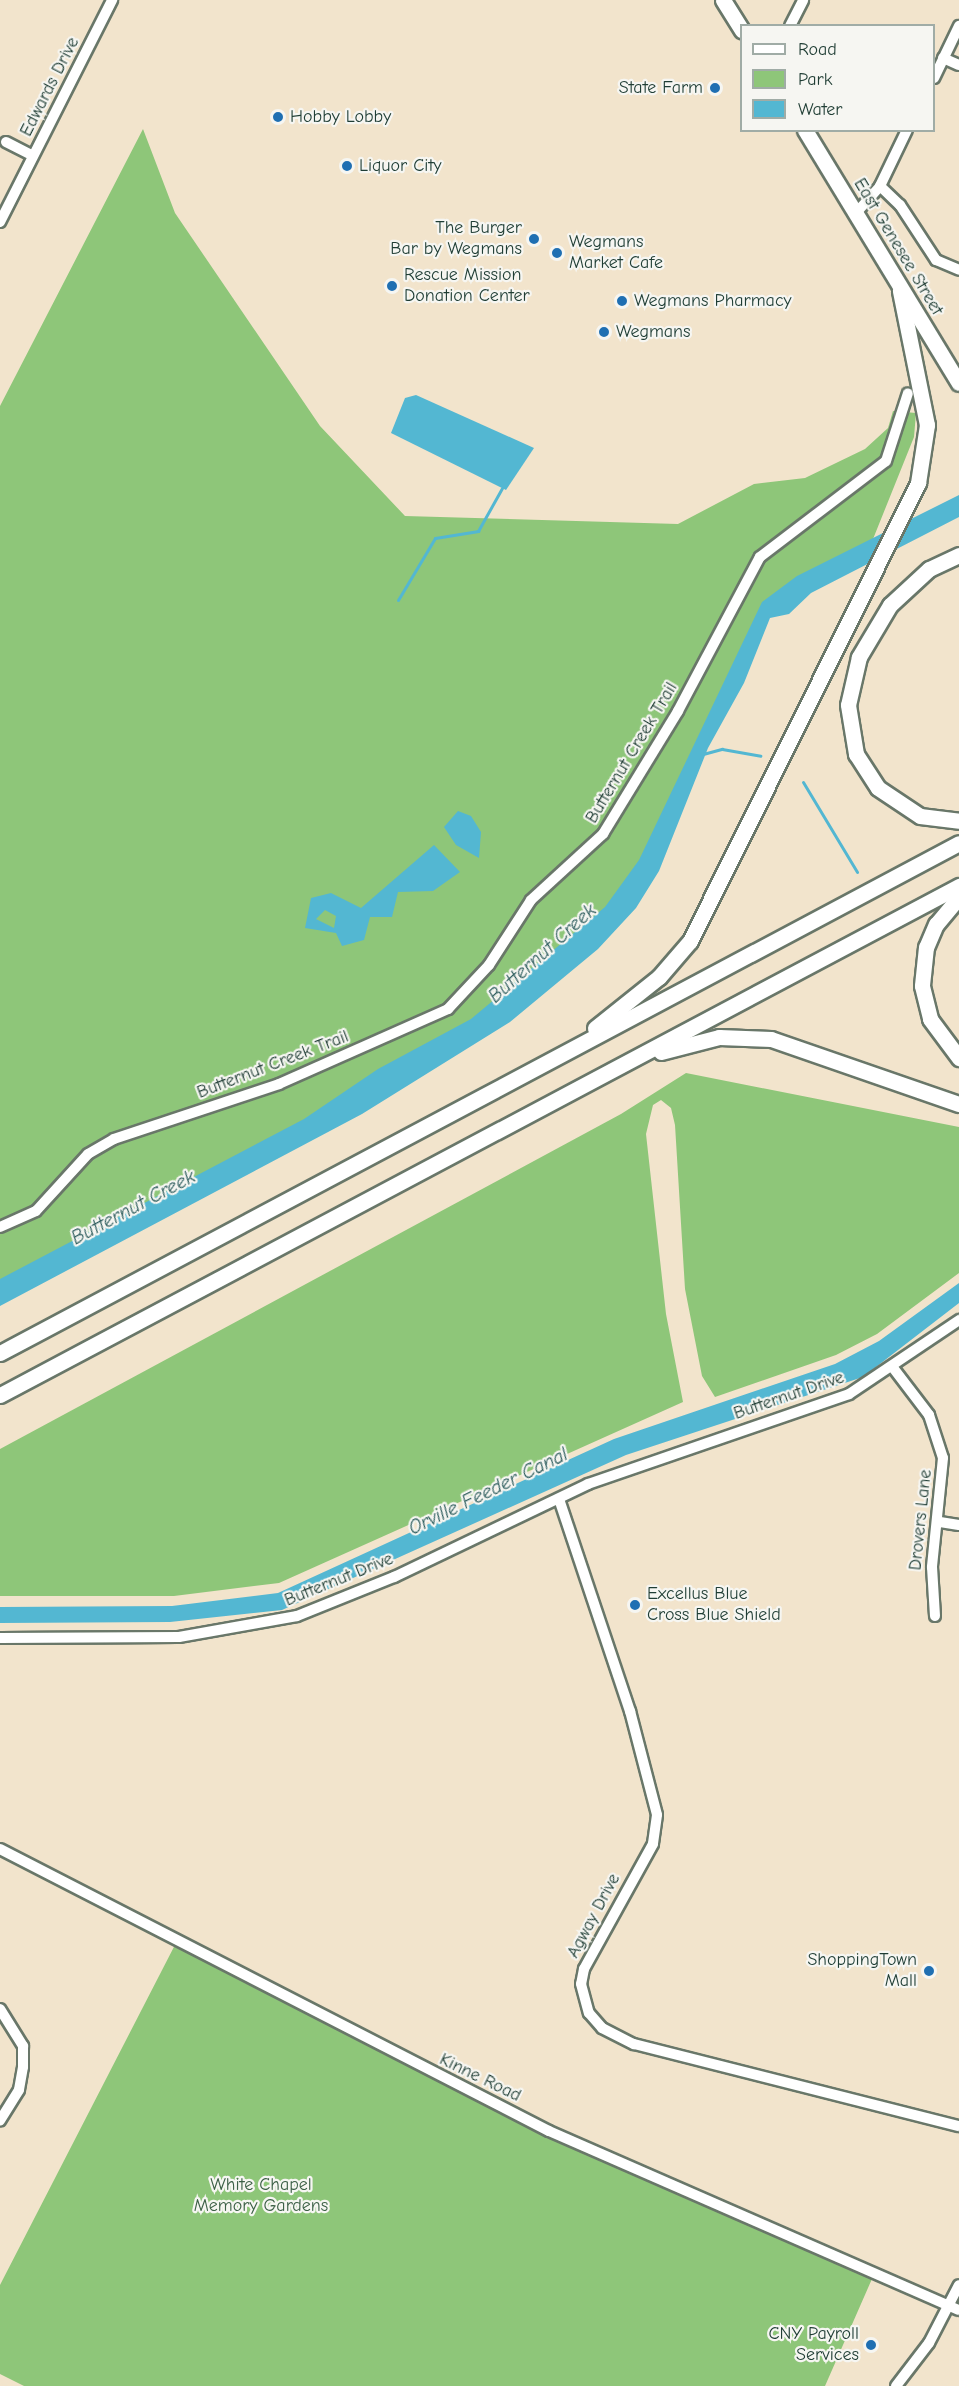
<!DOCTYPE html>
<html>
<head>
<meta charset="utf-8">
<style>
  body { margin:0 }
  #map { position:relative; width:959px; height:2386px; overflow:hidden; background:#f2e4cc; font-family:"Comic Neue",sans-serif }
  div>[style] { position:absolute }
  .green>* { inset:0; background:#8ec679 }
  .water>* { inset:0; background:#53b7d2 }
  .stream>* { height:3px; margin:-1.5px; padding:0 1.5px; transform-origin:1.5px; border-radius:1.5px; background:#53b7d2 }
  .roads { filter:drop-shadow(2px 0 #697769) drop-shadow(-2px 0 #697769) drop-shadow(0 2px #697769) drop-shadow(0 -2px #697769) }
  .minor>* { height:10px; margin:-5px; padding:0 5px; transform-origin:5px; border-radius:5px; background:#fff }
  .highway>* { height:15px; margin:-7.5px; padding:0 7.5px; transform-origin:7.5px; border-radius:7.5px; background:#fff }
  .dots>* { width:16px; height:16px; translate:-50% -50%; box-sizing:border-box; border:3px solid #f6f6f2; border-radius:50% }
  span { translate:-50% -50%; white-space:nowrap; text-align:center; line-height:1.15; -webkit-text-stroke:4.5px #f6f6f2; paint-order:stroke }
  .street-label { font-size:18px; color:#1f3d34 }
  .poi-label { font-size:18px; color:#1f3d34 }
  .right { translate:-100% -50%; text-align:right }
  .left { translate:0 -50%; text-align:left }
  .park-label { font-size:18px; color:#3b5f45 }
  .water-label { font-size:20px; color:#2c5c5c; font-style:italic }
  .legend { position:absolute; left:740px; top:24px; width:195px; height:108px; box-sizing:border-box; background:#f6f6f2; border:2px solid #a0aca6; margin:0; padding:8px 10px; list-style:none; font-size:18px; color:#1f3d34 }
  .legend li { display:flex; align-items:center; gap:12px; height:30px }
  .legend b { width:30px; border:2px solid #a0aca6 }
</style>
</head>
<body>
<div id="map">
  <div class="green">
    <i style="clip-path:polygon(143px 129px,175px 213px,320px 426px,405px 516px,678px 524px,754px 484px,805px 478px,865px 449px,888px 428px,893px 411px,916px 413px,914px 437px,867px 554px,761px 620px,630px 894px,503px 1011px,0 1296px,0 406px)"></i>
    <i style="clip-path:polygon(686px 1073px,959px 1127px,959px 1273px,877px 1334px,836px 1355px,715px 1397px,702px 1376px,685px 1289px,675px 1125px,671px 1108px,661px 1100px,653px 1105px,646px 1134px,666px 1314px,683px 1402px,279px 1583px,174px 1596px,0 1596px,0 1449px,621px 1114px)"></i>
    <i style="clip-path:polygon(177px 1941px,453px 2084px,875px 2272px,825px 2386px,24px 2386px,0 2374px,0 2285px)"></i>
  </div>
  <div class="water">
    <i style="clip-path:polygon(416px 395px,534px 448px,506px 490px,391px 433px,405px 398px)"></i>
    <i style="clip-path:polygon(959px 495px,959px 517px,811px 593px,789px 614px,770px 618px,744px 683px,708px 748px,659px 871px,636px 908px,598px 949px,510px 1022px,362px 1114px,0 1306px,0 1279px,304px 1119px,378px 1069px,471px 1019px,605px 907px,639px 860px,762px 602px,797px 576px)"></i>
    <i style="clip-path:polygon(458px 811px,471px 816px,481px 832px,479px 858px,456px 845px,444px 827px)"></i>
    <i style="clip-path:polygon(evenodd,434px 845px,460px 872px,433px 891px,398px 892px,392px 917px,370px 917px,364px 940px,342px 946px,336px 933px,305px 928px,311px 898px,331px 893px,361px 908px,434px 845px,325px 910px,336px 916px,334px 928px,316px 919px,325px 910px)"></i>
    <i style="clip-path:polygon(959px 1283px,959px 1303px,863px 1377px,626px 1455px,282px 1610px,170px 1622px,0 1623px,0 1607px,172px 1606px,278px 1593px,614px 1439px,835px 1364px,879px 1341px)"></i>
  </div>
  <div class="stream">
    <i style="left:398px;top:600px;width:72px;rotate:-59.2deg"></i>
    <i style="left:435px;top:538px;width:44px;rotate:-9.2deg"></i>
    <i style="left:478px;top:531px;width:49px;rotate:-60.8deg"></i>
    <i style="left:703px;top:754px;width:20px;rotate:-15deg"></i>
    <i style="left:722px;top:749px;width:39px;rotate:10deg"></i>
    <i style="left:803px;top:782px;width:105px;rotate:59deg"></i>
  </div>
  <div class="roads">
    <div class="minor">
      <i style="left:790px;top:26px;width:29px;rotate:-63deg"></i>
      <i style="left:943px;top:58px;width:17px;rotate:24deg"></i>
      <i style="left:934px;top:78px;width:58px;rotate:-64.3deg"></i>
      <i style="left:6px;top:142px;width:30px;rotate:27deg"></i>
      <i style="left:880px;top:186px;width:28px;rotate:44deg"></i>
      <i style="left:900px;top:205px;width:66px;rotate:56.8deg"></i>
      <i style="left:936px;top:260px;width:25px;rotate:23deg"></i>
      <i style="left:856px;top:213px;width:36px;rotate:-48deg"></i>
      <i style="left:880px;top:186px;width:62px;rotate:-64.3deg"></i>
      <i style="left:0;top:222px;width:249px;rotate:-63.2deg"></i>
      <i style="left:0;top:1227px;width:39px;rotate:-24deg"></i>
      <i style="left:36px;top:1211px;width:77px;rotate:-47.6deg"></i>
      <i style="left:88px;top:1154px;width:30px;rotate:-30deg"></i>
      <i style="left:114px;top:1139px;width:174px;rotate:-18.4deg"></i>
      <i style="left:279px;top:1084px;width:185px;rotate:-23.9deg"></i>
      <i style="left:448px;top:1009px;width:60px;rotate:-47deg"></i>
      <i style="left:489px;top:965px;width:77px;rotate:-57.1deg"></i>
      <i style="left:531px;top:900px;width:98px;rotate:-42.5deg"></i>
      <i style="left:603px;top:834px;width:144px;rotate:-58.6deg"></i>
      <i style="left:678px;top:711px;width:174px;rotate:-62deg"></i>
      <i style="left:760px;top:557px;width:158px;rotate:-37.3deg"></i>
      <i style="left:886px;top:461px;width:71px;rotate:-72.1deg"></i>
      <i style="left:894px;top:1369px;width:58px;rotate:52.7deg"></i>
      <i style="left:929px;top:1415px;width:45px;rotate:72deg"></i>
      <i style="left:943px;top:1458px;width:110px;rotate:95.8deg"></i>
      <i style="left:932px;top:1567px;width:49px;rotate:86.5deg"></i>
      <i style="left:559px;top:1499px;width:224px;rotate:71.5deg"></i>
      <i style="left:630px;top:1711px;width:107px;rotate:75.4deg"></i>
      <i style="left:657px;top:1815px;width:29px;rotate:98deg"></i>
      <i style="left:653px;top:1844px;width:143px;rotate:118.9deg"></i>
      <i style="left:584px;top:1969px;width:15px;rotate:101deg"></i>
      <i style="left:581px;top:1984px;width:30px;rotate:75deg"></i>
      <i style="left:589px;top:2013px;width:20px;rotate:49deg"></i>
      <i style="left:602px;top:2028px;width:36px;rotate:27deg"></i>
      <i style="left:634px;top:2044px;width:335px;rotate:14.2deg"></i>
      <i style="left:940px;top:1522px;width:19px;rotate:9deg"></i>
      <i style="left:0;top:1638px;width:179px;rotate:-0.3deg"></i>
      <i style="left:179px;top:1637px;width:120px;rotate:-10.1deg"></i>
      <i style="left:297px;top:1616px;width:105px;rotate:-21.9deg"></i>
      <i style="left:394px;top:1577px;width:215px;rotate:-25.6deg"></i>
      <i style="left:588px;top:1484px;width:276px;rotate:-19deg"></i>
      <i style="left:849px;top:1394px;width:133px;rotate:-33.9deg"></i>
      <i style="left:0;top:1849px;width:617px;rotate:27.19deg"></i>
      <i style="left:549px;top:2131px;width:447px;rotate:23.6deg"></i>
      <i style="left:0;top:2009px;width:44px;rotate:58.1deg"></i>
      <i style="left:23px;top:2046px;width:21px;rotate:90deg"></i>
      <i style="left:23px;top:2067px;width:23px;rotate:100deg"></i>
      <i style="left:19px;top:2090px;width:36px;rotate:122deg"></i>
      <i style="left:896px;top:2386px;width:54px;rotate:-52.5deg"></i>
      <i style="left:929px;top:2343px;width:65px;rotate:-62.7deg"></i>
    </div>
    <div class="highway">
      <i style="left:723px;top:0;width:36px;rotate:58deg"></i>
      <i style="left:805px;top:130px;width:296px;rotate:58.7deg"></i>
      <i style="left:959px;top:555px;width:33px;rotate:155deg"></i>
      <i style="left:929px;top:569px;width:53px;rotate:137.3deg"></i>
      <i style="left:890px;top:605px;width:61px;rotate:120.8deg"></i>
      <i style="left:859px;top:657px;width:49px;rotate:102.9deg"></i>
      <i style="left:848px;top:705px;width:50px;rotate:80.7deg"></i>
      <i style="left:856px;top:754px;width:40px;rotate:57.1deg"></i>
      <i style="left:878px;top:788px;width:50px;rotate:33.7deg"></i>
      <i style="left:920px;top:816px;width:39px;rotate:7deg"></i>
      <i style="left:959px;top:897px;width:35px;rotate:130deg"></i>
      <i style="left:936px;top:924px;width:25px;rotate:113deg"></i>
      <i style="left:926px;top:947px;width:39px;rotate:96deg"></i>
      <i style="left:922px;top:986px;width:34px;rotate:76deg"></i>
      <i style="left:930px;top:1019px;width:49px;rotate:53.4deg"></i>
      <i style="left:595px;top:1028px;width:82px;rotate:-38.6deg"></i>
      <i style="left:659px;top:977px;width:48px;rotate:-49.3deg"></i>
      <i style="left:690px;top:941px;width:512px;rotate:-63.54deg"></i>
      <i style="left:918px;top:483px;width:59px;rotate:-81.2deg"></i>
      <i style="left:927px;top:425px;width:137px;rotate:-101.4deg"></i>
      <i style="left:661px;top:1052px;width:60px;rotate:-14.5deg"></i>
      <i style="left:719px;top:1037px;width:52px;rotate:2.2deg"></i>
      <i style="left:771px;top:1039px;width:199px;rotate:19.1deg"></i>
      <i style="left:0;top:1353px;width:1086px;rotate:-28deg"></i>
      <i style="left:0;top:1395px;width:1086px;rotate:-27.96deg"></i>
    </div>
  </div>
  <div class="dots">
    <i style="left:715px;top:88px;background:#1f6fb2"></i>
    <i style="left:278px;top:117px;background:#1f6fb2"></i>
    <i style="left:347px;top:166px;background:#1f6fb2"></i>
    <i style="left:534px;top:239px;background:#1f6fb2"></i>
    <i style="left:557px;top:253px;background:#1f6fb2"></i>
    <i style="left:392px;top:286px;background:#1f6fb2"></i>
    <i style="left:622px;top:301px;background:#1f6fb2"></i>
    <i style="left:604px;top:332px;background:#1f6fb2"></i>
    <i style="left:635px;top:1605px;background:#1f6fb2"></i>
    <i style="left:929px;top:1971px;background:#1f6fb2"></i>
    <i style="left:871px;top:2345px;background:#1f6fb2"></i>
  </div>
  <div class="street-label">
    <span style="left:50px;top:87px;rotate:-63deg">Edwards Drive</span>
    <span style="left:898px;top:247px;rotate:59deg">East Genesee Street</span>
    <span style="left:632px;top:753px;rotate:-59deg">Butternut Creek Trail</span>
    <span style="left:273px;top:1065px;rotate:-21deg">Butternut Creek Trail</span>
    <span style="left:789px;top:1396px;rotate:-19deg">Butternut Drive</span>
    <span style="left:921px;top:1520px;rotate:-84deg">Drovers Lane</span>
    <span style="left:339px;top:1580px;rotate:-22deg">Butternut Drive</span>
    <span style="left:594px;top:1916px;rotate:-62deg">Agway Drive</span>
    <span style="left:480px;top:2078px;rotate:26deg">Kinne Road</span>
  </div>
  <div class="poi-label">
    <span class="right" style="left:703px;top:88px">State Farm</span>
    <span class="left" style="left:290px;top:117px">Hobby Lobby</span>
    <span class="left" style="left:359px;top:166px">Liquor City</span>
    <span class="right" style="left:522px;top:239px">The Burger<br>Bar by Wegmans</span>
    <span class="left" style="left:569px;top:253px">Wegmans<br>Market Cafe</span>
    <span class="left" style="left:404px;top:286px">Rescue Mission<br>Donation Center</span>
    <span class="left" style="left:634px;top:301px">Wegmans Pharmacy</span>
    <span class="left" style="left:616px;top:332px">Wegmans</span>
    <span class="left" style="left:647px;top:1605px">Excellus Blue<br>Cross Blue Shield</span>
    <span class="right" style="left:917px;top:1971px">ShoppingTown<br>Mall</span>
    <span class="right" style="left:859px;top:2345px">CNY Payroll<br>Services</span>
  </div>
  <div class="park-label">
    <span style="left:261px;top:2196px">White Chapel<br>Memory Gardens</span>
  </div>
  <div class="water-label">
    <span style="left:542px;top:953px;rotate:-42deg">Butternut Creek</span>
    <span style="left:133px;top:1207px;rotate:-28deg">Butternut Creek</span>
    <span style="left:488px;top:1491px;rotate:-26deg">Orville Feeder Canal</span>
  </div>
  <ul class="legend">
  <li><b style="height:8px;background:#fff"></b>Road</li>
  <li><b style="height:16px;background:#8ec679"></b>Park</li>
  <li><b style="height:16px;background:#53b7d2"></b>Water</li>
  </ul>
</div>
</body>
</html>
